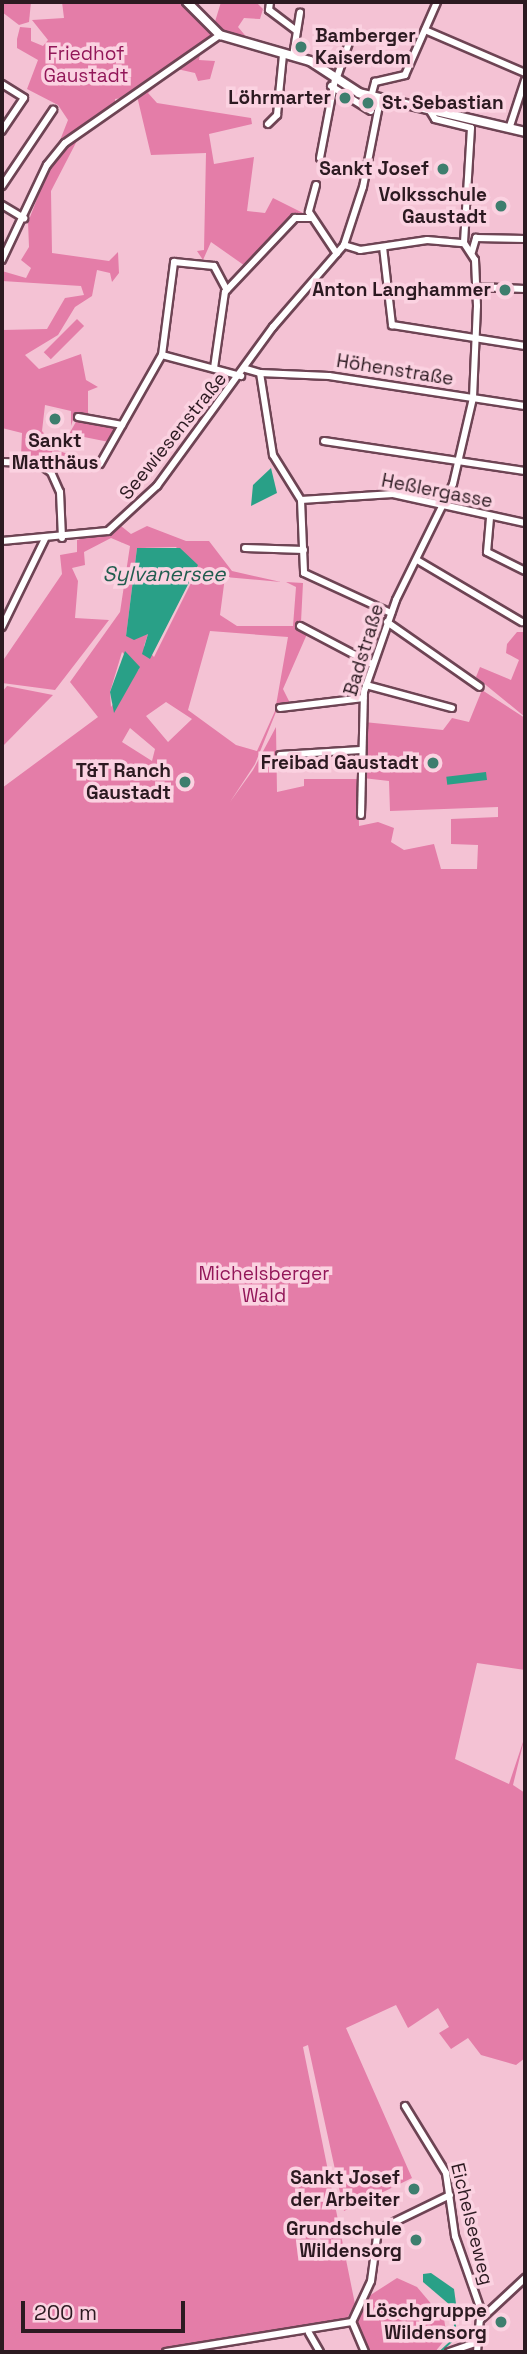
<!DOCTYPE html>
<html>
<head>
<meta charset="utf-8">
<style>
  body { margin:0 }
  #map { position:relative; width:527px; height:2354px; overflow:hidden; background:#f4c2d4; font-family:"Space Grotesk",sans-serif }
  div>[style] { position:absolute }
  .green>* { inset:0; background:#e47da8; transform-origin:0 0 }
  .water>* { inset:0; background:#29a087; transform-origin:0 0 }
  .stream>* { height:2px; margin:-1px; padding:0 1px; transform-origin:1px; border-radius:1px; background:#29a087 }
  .roads { filter:drop-shadow(2px 0 #6e4454) drop-shadow(-2px 0 #6e4454) drop-shadow(0 2px #6e4454) drop-shadow(0 -2px #6e4454) }
  .minor>* { height:6px; margin:-3px; padding:0 3px; transform-origin:3px; border-radius:3px; background:#fff }
  .tertiary>* { height:8px; margin:-4px; padding:0 4px; transform-origin:4px; border-radius:4px; background:#fff }
  .dots>* { width:19px; height:19px; translate:-50% -50%; box-sizing:border-box; border:4px solid #fbd2e1; border-radius:50% }
  span { translate:-50% -50%; white-space:nowrap; text-align:center; line-height:1.15; -webkit-text-stroke:7px #fbd2e1; paint-order:stroke }
  .poi-label { font-size:19px; color:#2c1a21; font-weight:700 }
  .left { translate:0 -50%; text-align:left }
  .right { translate:-100% -50%; text-align:right }
  .park-label { font-size:19px; color:#931759 }
  .street-label { font-size:19px; color:#2c1a21 }
  .water-label { font-size:21px; color:#215d4f; font-style:italic }
  .frame { position:absolute; inset:0; border:4px solid #2c1a21; pointer-events:none }
  .scale { position:absolute; left:21px; top:2301px; width:164px; height:32px; box-sizing:border-box; border:4px solid #2c1a21; border-top:0; padding-left:9px; font-size:21px; line-height:24px; white-space:nowrap; color:#2c1a21; -webkit-text-stroke:5px #fbd2e1; paint-order:stroke }
</style>
</head>
<body>
<div id="map">
  <div class="green">
    <i style="clip-path:polygon(2px 2px,31px 2px,29px 22px,19px 25px,2px 12px)"></i>
    <i style="clip-path:polygon(62px 2px,177px 2px,214px 25px,221px 2px,256px 2px,263px 9px,260px 19px,244px 18px,238px 27px,249px 40px,220px 30px,201px 49px,199px 60px,215px 61px,210px 79px,198px 81px,195px 73px,177px 69px,148px 93px,157px 103px,251px 118px,252px 124px,209px 134px,214px 164px,254px 157px,247px 211px,265px 213px,273px 198px,303px 213px,291px 217px,248px 268px,211px 242px,203px 260px,197px 251px,204px 250px,206px 153px,151px 155px,137px 96px,115px 99px,115px 109px,81px 133px,51px 191px,52px 253px,109px 261px,118px 252px,119px 273px,112px 282px,110px 273px,97px 270px,92px 296px,75px 307px,58px 335px,25px 355px,39px 369px,81px 354px,86px 380px,98px 387px,88px 391px,88px 416px,74px 416px,71px 426px,71px 411px,45px 405px,42px 431px,59px 451px,74px 456px,70px 462px,21px 456px,22px 433px,2px 428px,2px 330px,47px 329px,65px 298px,84px 295px,81px 286px,2px 281px,2px 271px,26px 278px,31px 268px,21px 260px,29px 247px,28px 222px,68px 120px,58px 105px,27px 89px,38px 60px,17px 48px,17px 39px,20px 27px,31px 28px,31px 41px,43px 46px,48px 40px,32px 20px,64px 18px)"></i>
    <i style="left:77px;top:319px;width:10px;height:47px;rotate:45deg"></i>
    <i style="clip-path:polygon(77px 420px,111px 428px,117px 428px,109px 442px,69px 434px)"></i>
    <i style="clip-path:polygon(evenodd,121px 526px,131px 534px,147px 526px,186px 541px,209px 541px,232px 571px,281px 582px,225px 577px,220px 615px,237px 626px,293px 626px,296px 587px,286px 582px,303px 583px,301px 622px,307px 634px,283px 689px,290px 703px,278px 707px,255px 764px,230px 802px,253px 770px,276px 727px,277px 792px,304px 786px,304px 779px,358px 779px,359px 826px,378px 822px,394px 828px,391px 842px,404px 850px,434px 844px,441px 869px,477px 869px,478px 845px,451px 844px,451px 819px,498px 817px,498px 807px,390px 811px,389px 781px,363px 778px,364px 722px,443px 730px,452px 718px,469px 722px,482px 690px,525px 718px,525px 1670px,477px 1663px,455px 1759px,509px 1784px,525px 1736px,513px 1785px,525px 1793px,525px 2058px,516px 2065px,481px 2055px,468px 2038px,451px 2049px,439px 2033px,449px 2027px,438px 2008px,408px 2028px,396px 2005px,346px 2028px,412px 2178px,344px 2211px,308px 2045px,303px 2047px,355px 2304px,346px 2320px,183px 2344px,165px 2352px,2px 2352px,2px 788px,98px 717px,70px 682px,120px 612px,130px 546px,111px 538px,84px 552px,85px 565px,72px 568px,78px 581px,75px 618px,109px 620px,55px 690px,2px 683px,2px 662px,62px 574px,60px 555px,77px 552px,77px 540px,121px 526px,176px 547px,197px 571px,154px 657px,144px 646px,148px 634px,126px 636px,137px 548px,176px 547px,121px 526px,210px 631px,288px 637px,275px 711px,257px 751px,236px 745px,188px 710px,210px 631px,121px 526px,122px 652px,139px 669px,111px 707px,110px 692px,122px 652px,121px 526px,166px 702px,192px 719px,168px 742px,146px 716px,166px 702px,121px 526px,130px 728px,155px 749px,152px 761px,122px 742px,130px 728px)"></i>
    <i style="clip-path:polygon(517px 632px,525px 632px,525px 717px,476px 677px,480px 667px,511px 680px,519px 660px,506px 653px,507px 644px)"></i>
    <i style="clip-path:polygon(7px 686px,53px 695px,2px 747px,2px 692px)"></i>
    <i style="clip-path:polygon(397px 2278px,417px 2287px,444px 2319px,447px 2337px,435px 2352px,370px 2352px,363px 2343px,355px 2324px,369px 2296px)"></i>
  </div>
  <div class="water">
    <i style="clip-path:polygon(271px 468px,277px 493px,251px 506px,253px 485px)"></i>
    <i style="clip-path:polygon(137px 548px,180px 548px,198px 565px,150px 659px,142px 654px,148px 634px,134px 640px,126px 636px)"></i>
    <i style="clip-path:polygon(125px 651px,140px 667px,114px 713px,110px 692px)"></i>
    <i style="left:486px;top:772px;width:8px;height:40px;rotate:83deg"></i>
    <i style="clip-path:polygon(431px 2273px,454px 2289px,457px 2311px,423px 2282px,423px 2274px)"></i>
  </div>
  <div class="stream">
    <i style="left:440px;top:2352px;width:19px;rotate:-43deg"></i>
    <i style="left:454px;top:2339px;width:28px;rotate:-86deg"></i>
  </div>
  <div class="roads">
    <div class="minor">
      <i style="left:270px;top:2px;width:8px;rotate:97deg"></i>
      <i style="left:269px;top:10px;width:35px;rotate:37deg"></i>
      <i style="left:425px;top:30px;width:109px;rotate:23.3deg"></i>
      <i style="left:293px;top:56px;width:44px;rotate:-80.8deg"></i>
      <i style="left:336px;top:80px;width:46px;rotate:-70.8deg"></i>
      <i style="left:2px;top:84px;width:26px;rotate:32deg"></i>
      <i style="left:24px;top:98px;width:40px;rotate:124deg"></i>
      <i style="left:331px;top:86px;width:47px;rotate:32deg"></i>
      <i style="left:371px;top:97px;width:16px;rotate:-75deg"></i>
      <i style="left:375px;top:82px;width:31px;rotate:-13deg"></i>
      <i style="left:405px;top:75px;width:80px;rotate:-66.3deg"></i>
      <i style="left:430px;top:111px;width:9px;rotate:58deg"></i>
      <i style="left:435px;top:119px;width:37px;rotate:14deg"></i>
      <i style="left:471px;top:128px;width:115px;rotate:93.5deg"></i>
      <i style="left:268px;top:124px;width:13px;rotate:-45deg"></i>
      <i style="left:277px;top:115px;width:60px;rotate:-84.3deg"></i>
      <i style="left:510px;top:126px;width:48px;rotate:-71.9deg"></i>
      <i style="left:320px;top:158px;width:80px;rotate:-79.2deg"></i>
      <i style="left:316px;top:185px;width:28px;rotate:105deg"></i>
      <i style="left:309px;top:212px;width:50px;rotate:56.3deg"></i>
      <i style="left:2px;top:186px;width:92px;rotate:-56.1deg"></i>
      <i style="left:2px;top:205px;width:26px;rotate:31deg"></i>
      <i style="left:344px;top:245px;width:17px;rotate:17deg"></i>
      <i style="left:360px;top:250px;width:68px;rotate:-8.5deg"></i>
      <i style="left:427px;top:240px;width:37px;rotate:5deg"></i>
      <i style="left:464px;top:243px;width:20px;rotate:57deg"></i>
      <i style="left:475px;top:260px;width:46px;rotate:87.5deg"></i>
      <i style="left:477px;top:306px;width:92px;rotate:92.5deg"></i>
      <i style="left:473px;top:398px;width:88px;rotate:103.1deg"></i>
      <i style="left:453px;top:484px;width:129px;rotate:116.2deg"></i>
      <i style="left:396px;top:600px;width:97px;rotate:109.2deg"></i>
      <i style="left:364px;top:692px;width:123px;rotate:91.4deg"></i>
      <i style="left:383px;top:247px;width:79px;rotate:83.4deg"></i>
      <i style="left:392px;top:325px;width:135px;rotate:9deg"></i>
      <i style="left:472px;top:252px;width:15px;rotate:-74deg"></i>
      <i style="left:476px;top:238px;width:49px;rotate:1.2deg"></i>
      <i style="left:2px;top:260px;width:105px;rotate:-64.7deg"></i>
      <i style="left:47px;top:165px;width:28px;rotate:-51deg"></i>
      <i style="left:65px;top:143px;width:189px;rotate:-34.9deg"></i>
      <i style="left:477px;top:287px;width:48px;rotate:2.4deg"></i>
      <i style="left:162px;top:355px;width:82px;rotate:14.9deg"></i>
      <i style="left:214px;top:368px;width:77px;rotate:-81.8deg"></i>
      <i style="left:225px;top:292px;width:102px;rotate:-46.6deg"></i>
      <i style="left:295px;top:218px;width:17px"></i>
      <i style="left:246px;top:369px;width:15px;rotate:16deg"></i>
      <i style="left:260px;top:373px;width:83px;rotate:81deg"></i>
      <i style="left:273px;top:455px;width:53px;rotate:58.1deg"></i>
      <i style="left:260px;top:373px;width:69px;rotate:2.5deg"></i>
      <i style="left:329px;top:376px;width:198px;rotate:8.7deg"></i>
      <i style="left:78px;top:417px;width:45px;rotate:10.3deg"></i>
      <i style="left:324px;top:441px;width:203px;rotate:8.5deg"></i>
      <i style="left:2px;top:462px;width:36px;rotate:2deg"></i>
      <i style="left:38px;top:463px;width:16px;rotate:35deg"></i>
      <i style="left:51px;top:472px;width:22px;rotate:66deg"></i>
      <i style="left:60px;top:492px;width:46px;rotate:87.5deg"></i>
      <i style="left:100px;top:464px;width:125px;rotate:-60.4deg"></i>
      <i style="left:162px;top:355px;width:94px;rotate:-82.6deg"></i>
      <i style="left:174px;top:262px;width:40px;rotate:5.7deg"></i>
      <i style="left:214px;top:266px;width:27px;rotate:62deg"></i>
      <i style="left:301px;top:500px;width:92px;rotate:-3.7deg"></i>
      <i style="left:393px;top:494px;width:135px;rotate:12.4deg"></i>
      <i style="left:301px;top:500px;width:73px;rotate:87.6deg"></i>
      <i style="left:304px;top:573px;width:96px;rotate:24.7deg"></i>
      <i style="left:490px;top:518px;width:34px;rotate:95deg"></i>
      <i style="left:487px;top:552px;width:42px;rotate:26.6deg"></i>
      <i style="left:2px;top:541px;width:106px;rotate:-5.4deg"></i>
      <i style="left:108px;top:531px;width:67px;rotate:-42.6deg"></i>
      <i style="left:157px;top:486px;width:197px;rotate:-53.9deg"></i>
      <i style="left:273px;top:327px;width:108px;rotate:-49.1deg"></i>
      <i style="left:344px;top:245px;width:61px;rotate:-71.9deg"></i>
      <i style="left:363px;top:187px;width:89px;rotate:-78.9deg"></i>
      <i style="left:245px;top:548px;width:59px;rotate:1.9deg"></i>
      <i style="left:417px;top:560px;width:122px;rotate:30.6deg"></i>
      <i style="left:387px;top:622px;width:113px;rotate:35deg"></i>
      <i style="left:300px;top:626px;width:81px;rotate:27.8deg"></i>
      <i style="left:2px;top:627px;width:98px;rotate:-64deg"></i>
      <i style="left:366px;top:685px;width:89px;rotate:15deg"></i>
      <i style="left:280px;top:708px;width:84px;rotate:-6.9deg"></i>
      <i style="left:280px;top:755px;width:81px;rotate:-3.5deg"></i>
      <i style="left:405px;top:2106px;width:79px;rotate:58.5deg"></i>
      <i style="left:446px;top:2173px;width:64px;rotate:81.9deg"></i>
      <i style="left:455px;top:2236px;width:85px;rotate:70.7deg"></i>
      <i style="left:309px;top:2333px;width:22px;rotate:60deg"></i>
      <i style="left:166px;top:2352px;width:188px;rotate:-9.2deg"></i>
      <i style="left:365px;top:2352px;width:33px;rotate:-113deg"></i>
      <i style="left:352px;top:2322px;width:45px;rotate:-65.1deg"></i>
      <i style="left:371px;top:2281px;width:51px;rotate:-82.2deg"></i>
      <i style="left:378px;top:2230px;width:80px;rotate:-25.9deg"></i>
      <i style="left:449px;top:2352px;width:28px;rotate:-19deg"></i>
      <i style="left:477px;top:2352px;width:32px;rotate:-85deg"></i>
      <i style="left:480px;top:2320px;width:62px;rotate:-43deg"></i>
    </div>
    <div class="tertiary">
      <i style="left:187px;top:2px;width:47px;rotate:45deg"></i>
      <i style="left:220px;top:35px;width:94px;rotate:16.1deg"></i>
      <i style="left:310px;top:61px;width:59px;rotate:33.1deg"></i>
      <i style="left:359px;top:93px;width:171px;rotate:13.2deg"></i>
    </div>
  </div>
  <div class="dots">
    <i style="left:301px;top:47px;background:#3e7e6e"></i>
    <i style="left:345px;top:98px;background:#3e7e6e"></i>
    <i style="left:368px;top:103px;background:#3e7e6e"></i>
    <i style="left:443px;top:169px;background:#3e7e6e"></i>
    <i style="left:501px;top:206px;background:#3e7e6e"></i>
    <i style="left:505px;top:290px;background:#3e7e6e"></i>
    <i style="left:55px;top:419px;background:#3e7e6e"></i>
    <i style="left:433px;top:763px;background:#3e7e6e"></i>
    <i style="left:185px;top:782px;background:#3e7e6e"></i>
    <i style="left:414px;top:2189px;background:#3e7e6e"></i>
    <i style="left:416px;top:2240px;background:#3e7e6e"></i>
    <i style="left:501px;top:2322px;background:#3e7e6e"></i>
  </div>
  <div class="poi-label">
    <span class="left" style="left:315px;top:47px">Bamberger<br>Kaiserdom</span>
    <span class="right" style="left:331px;top:98px">Löhrmarter</span>
    <span class="left" style="left:382px;top:103px">St. Sebastian</span>
    <span class="right" style="left:429px;top:169px">Sankt Josef</span>
    <span class="right" style="left:487px;top:206px">Volksschule<br>Gaustadt</span>
    <span class="right" style="left:491px;top:290px">Anton Langhammer</span>
    <span style="left:55px;top:452px">Sankt<br>Matthäus</span>
    <span class="right" style="left:419px;top:763px">Freibad Gaustadt</span>
    <span class="right" style="left:171px;top:782px">T&amp;T Ranch<br>Gaustadt</span>
    <span class="right" style="left:400px;top:2189px">Sankt Josef<br>der Arbeiter</span>
    <span class="right" style="left:402px;top:2240px">Grundschule<br>Wildensorg</span>
    <span class="right" style="left:487px;top:2322px">Löschgruppe<br>Wildensorg</span>
  </div>
  <div class="park-label">
    <span style="left:86px;top:65px">Friedhof<br>Gaustadt</span>
    <span style="left:264px;top:1285px">Michelsberger<br>Wald</span>
  </div>
  <div class="street-label">
    <span style="left:395px;top:370px;rotate:9deg">Höhenstraße</span>
    <span style="left:173px;top:436px;rotate:-51deg">Seewiesenstraße</span>
    <span style="left:437px;top:491px;rotate:11deg">Heßlergasse</span>
    <span style="left:364px;top:650px;rotate:-73deg">Badstraße</span>
    <span style="left:472px;top:2224px;rotate:76deg">Eichelseeweg</span>
  </div>
  <div class="water-label">
    <span style="left:164px;top:574px">Sylvanersee</span>
  </div>
  <div class="frame"></div>
  <div class="scale">200 m</div>
</div>
</body>
</html>
